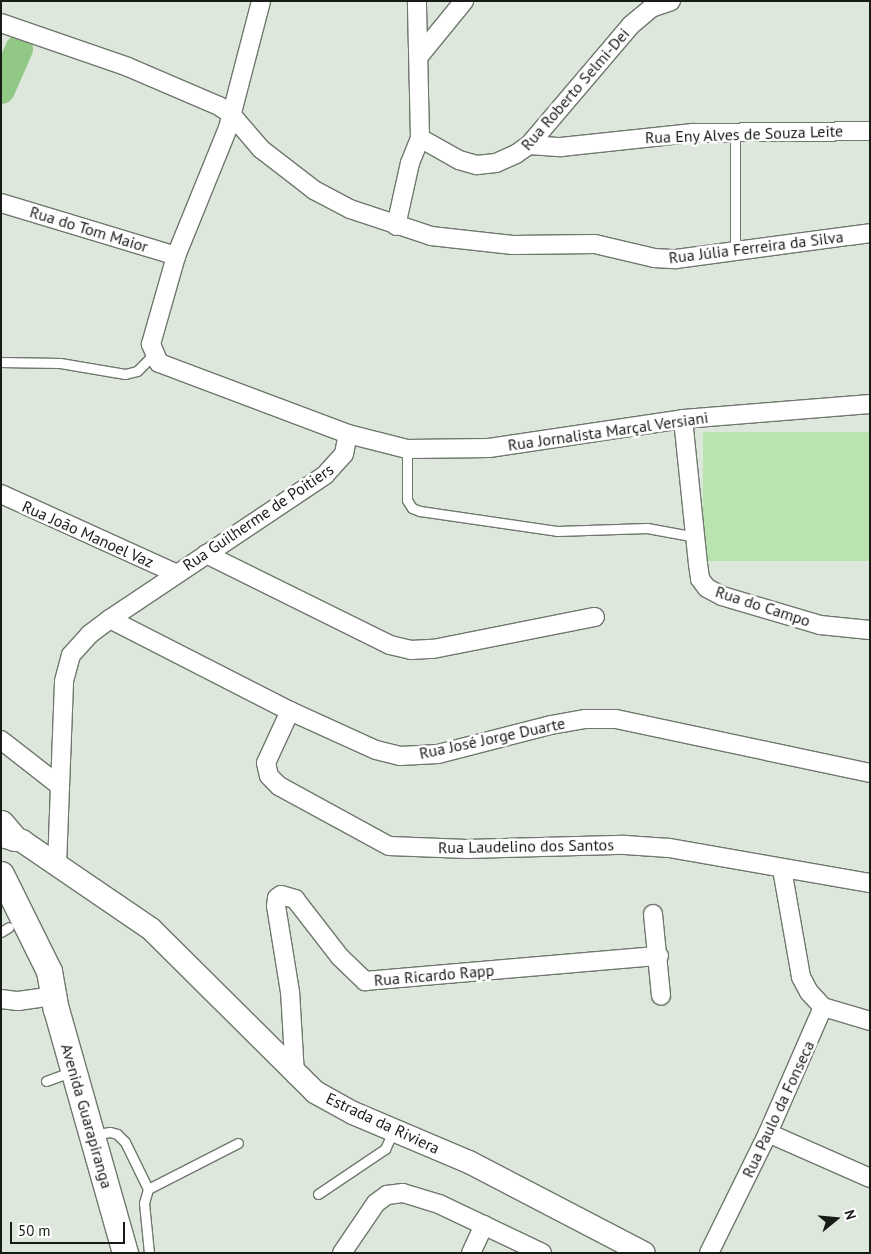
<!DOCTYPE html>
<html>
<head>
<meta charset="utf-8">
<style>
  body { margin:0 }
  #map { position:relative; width:871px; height:1254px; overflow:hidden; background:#dde7db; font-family:"PT Sans",sans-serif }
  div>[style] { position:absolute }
  .green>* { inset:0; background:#b9e4af; transform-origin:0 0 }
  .river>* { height:28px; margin:-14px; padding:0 14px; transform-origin:14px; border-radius:14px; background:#92c885 }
  .roads { filter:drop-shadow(1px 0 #6f786d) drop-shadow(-1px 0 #6f786d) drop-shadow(0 1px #6f786d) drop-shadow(0 -1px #6f786d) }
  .service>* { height:9px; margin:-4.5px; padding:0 4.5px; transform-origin:4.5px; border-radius:4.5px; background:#fff }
  .minor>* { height:18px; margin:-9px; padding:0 9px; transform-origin:9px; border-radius:9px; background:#fff }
  .tertiary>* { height:22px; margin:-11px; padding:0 11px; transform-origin:11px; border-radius:11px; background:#fff }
  .secondary>* { height:25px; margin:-12.5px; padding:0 12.5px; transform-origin:12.5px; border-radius:12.5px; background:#fff }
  span { translate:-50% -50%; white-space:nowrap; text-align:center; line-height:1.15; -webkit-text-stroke:5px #fff; paint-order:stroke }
  .street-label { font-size:16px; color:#181c17 }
  .frame { position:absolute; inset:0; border:2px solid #181c17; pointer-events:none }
  .north { position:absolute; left:811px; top:1194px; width:50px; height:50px; -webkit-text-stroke:4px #fff; paint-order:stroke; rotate:73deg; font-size:14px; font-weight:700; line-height:20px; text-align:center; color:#181c17 }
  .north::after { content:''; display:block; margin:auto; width:18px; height:22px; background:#181c17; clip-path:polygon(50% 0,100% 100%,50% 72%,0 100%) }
  .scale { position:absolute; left:10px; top:1222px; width:115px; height:22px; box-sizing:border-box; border:2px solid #181c17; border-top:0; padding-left:6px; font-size:15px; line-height:18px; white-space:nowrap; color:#181c17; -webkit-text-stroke:4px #fff; paint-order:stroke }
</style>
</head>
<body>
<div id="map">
  <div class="green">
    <i style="left:870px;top:432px;width:129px;height:167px;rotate:90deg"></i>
  </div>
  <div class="river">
    <i style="left:1px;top:90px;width:45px;rotate:-66.3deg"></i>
  </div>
  <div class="roads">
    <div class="service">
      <i style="left:735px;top:251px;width:119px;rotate:-90deg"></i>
      <i style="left:1px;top:362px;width:59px;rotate:1deg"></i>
      <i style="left:60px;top:363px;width:66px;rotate:9.6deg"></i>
      <i style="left:125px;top:374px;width:12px;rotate:-14deg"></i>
      <i style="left:137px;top:371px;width:23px;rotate:-45deg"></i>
      <i style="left:407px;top:449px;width:51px;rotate:90deg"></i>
      <i style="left:407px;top:500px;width:9px;rotate:58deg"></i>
      <i style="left:412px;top:508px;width:9px;rotate:21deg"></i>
      <i style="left:420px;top:511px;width:138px;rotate:8.3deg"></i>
      <i style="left:557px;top:531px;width:90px;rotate:-1.9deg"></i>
      <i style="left:647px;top:528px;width:50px;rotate:10.4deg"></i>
      <i style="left:1px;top:932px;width:9px;rotate:-32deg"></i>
      <i style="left:46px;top:1081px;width:29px;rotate:-20deg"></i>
      <i style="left:93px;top:1135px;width:17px;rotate:-10deg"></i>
      <i style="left:110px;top:1132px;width:7px;rotate:16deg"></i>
      <i style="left:117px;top:1134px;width:11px;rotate:45deg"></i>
      <i style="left:125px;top:1142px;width:52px;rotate:63.9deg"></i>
      <i style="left:318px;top:1194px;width:81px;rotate:-33.9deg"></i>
      <i style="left:385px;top:1149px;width:21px;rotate:-65deg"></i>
      <i style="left:149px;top:1253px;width:50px;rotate:-95.7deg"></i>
      <i style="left:144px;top:1203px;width:15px;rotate:-74deg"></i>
      <i style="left:148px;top:1189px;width:101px;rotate:-27.1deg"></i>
    </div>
    <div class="minor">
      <i style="left:1px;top:23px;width:134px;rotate:19.1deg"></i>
      <i style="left:128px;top:67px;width:99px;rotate:23.2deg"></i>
      <i style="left:219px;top:106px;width:14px;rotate:34deg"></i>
      <i style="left:231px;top:114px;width:46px;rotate:49.4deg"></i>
      <i style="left:261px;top:149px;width:67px;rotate:37.7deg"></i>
      <i style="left:314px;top:190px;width:41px;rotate:27.8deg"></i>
      <i style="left:350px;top:209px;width:85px;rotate:18.4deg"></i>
      <i style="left:431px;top:236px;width:82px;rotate:6.3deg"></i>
      <i style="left:513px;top:245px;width:82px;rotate:-0.7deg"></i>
      <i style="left:595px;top:244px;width:61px;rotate:13.3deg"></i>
      <i style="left:654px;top:258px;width:22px;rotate:3deg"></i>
      <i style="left:676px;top:259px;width:196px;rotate:-7.6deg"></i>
      <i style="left:420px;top:55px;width:70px;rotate:-50.8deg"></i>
      <i style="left:420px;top:138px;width:45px;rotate:29.4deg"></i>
      <i style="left:459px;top:160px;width:19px;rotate:16deg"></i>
      <i style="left:477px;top:165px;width:19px;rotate:-6deg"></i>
      <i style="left:496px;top:163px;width:22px;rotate:-24deg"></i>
      <i style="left:516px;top:154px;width:16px;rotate:-35deg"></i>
      <i style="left:529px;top:145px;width:157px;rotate:-49.6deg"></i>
      <i style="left:631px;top:25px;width:26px;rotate:-40deg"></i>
      <i style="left:651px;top:8px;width:21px;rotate:-19deg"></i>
      <i style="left:529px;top:145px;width:32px;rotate:4deg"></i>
      <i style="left:561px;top:147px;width:133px;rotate:-6.1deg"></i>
      <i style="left:693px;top:133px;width:177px;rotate:-0.6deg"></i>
      <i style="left:1px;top:203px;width:183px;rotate:16.8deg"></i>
      <i style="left:396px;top:226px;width:65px;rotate:-77.5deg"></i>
      <i style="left:410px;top:163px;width:27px;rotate:-68deg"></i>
      <i style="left:420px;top:138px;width:137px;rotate:-91.3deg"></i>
      <i style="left:683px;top:419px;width:146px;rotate:84.1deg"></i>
      <i style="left:698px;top:564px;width:15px;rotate:82deg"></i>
      <i style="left:700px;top:579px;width:11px;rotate:52deg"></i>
      <i style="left:707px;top:588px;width:17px;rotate:28deg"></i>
      <i style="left:722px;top:596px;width:102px;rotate:16.5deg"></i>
      <i style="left:820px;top:625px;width:50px;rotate:5.7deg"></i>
      <i style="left:348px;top:434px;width:61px;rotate:14.3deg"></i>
      <i style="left:407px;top:449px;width:82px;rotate:-0.7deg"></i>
      <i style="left:489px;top:448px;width:196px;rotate:-8.5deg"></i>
      <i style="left:683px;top:419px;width:188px;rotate:-4.6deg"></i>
      <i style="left:1px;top:494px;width:191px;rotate:24.4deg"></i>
      <i style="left:206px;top:554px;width:205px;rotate:26.3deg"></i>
      <i style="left:390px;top:645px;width:22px;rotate:13deg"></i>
      <i style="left:411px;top:650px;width:22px;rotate:-3deg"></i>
      <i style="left:433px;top:649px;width:165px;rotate:-11.2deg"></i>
      <i style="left:110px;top:619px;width:202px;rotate:27.1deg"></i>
      <i style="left:290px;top:711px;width:94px;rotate:24.4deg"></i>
      <i style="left:376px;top:750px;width:25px;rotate:14deg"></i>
      <i style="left:400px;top:756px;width:38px;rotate:-3deg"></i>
      <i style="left:438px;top:754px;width:117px;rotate:-14.4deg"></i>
      <i style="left:551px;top:725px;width:35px;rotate:-10deg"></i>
      <i style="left:585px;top:719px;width:31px"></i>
      <i style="left:616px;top:719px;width:260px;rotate:12deg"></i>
      <i style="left:290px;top:711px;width:57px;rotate:114.8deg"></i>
      <i style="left:266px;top:763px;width:13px;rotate:77deg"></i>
      <i style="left:269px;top:776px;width:14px;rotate:45deg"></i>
      <i style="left:279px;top:786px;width:125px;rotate:28.6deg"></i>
      <i style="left:389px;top:846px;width:78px;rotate:2.2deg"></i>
      <i style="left:467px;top:849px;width:158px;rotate:-1.5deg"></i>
      <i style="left:625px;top:845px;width:44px;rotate:3.9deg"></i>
      <i style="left:669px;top:848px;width:204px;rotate:9.9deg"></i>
      <i style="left:1px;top:740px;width:75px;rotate:37.9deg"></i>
      <i style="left:57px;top:865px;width:184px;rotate:-87.8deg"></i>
      <i style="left:64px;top:681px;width:27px;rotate:-75deg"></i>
      <i style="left:71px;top:655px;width:28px;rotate:-48deg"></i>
      <i style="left:90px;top:634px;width:25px;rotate:-37deg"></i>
      <i style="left:110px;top:619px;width:259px;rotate:-33.8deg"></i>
      <i style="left:325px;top:475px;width:28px;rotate:-48deg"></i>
      <i style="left:344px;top:454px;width:20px;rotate:-79deg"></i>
      <i style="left:348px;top:434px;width:202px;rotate:-159.4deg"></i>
      <i style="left:159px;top:363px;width:21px;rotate:-113deg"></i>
      <i style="left:151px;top:344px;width:91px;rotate:-74.1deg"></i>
      <i style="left:176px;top:256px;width:138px;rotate:-67.9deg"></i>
      <i style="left:228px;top:128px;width:131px;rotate:-75.4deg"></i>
      <i style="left:782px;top:869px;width:110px;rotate:80deg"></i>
      <i style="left:801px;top:977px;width:17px;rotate:62deg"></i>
      <i style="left:809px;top:992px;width:21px;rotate:47deg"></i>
      <i style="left:653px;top:914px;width:82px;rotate:84.4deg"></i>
      <i style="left:1px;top:999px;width:17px;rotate:7deg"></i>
      <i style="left:18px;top:1001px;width:28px;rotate:-8deg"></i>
      <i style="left:295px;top:1075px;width:83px;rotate:-93.4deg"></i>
      <i style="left:290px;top:992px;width:87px;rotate:-99.2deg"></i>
      <i style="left:276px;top:906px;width:8px;rotate:-83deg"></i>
      <i style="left:277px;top:898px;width:5px;rotate:-37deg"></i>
      <i style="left:281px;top:895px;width:15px;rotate:16deg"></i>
      <i style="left:295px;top:899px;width:73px;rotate:52.2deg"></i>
      <i style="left:340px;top:957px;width:35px;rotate:44deg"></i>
      <i style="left:365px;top:981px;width:295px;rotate:-4.9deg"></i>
      <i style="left:768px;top:1133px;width:111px;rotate:23.8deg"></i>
      <i style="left:342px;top:1253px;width:60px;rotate:-55.8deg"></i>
      <i style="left:376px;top:1203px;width:14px;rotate:-36deg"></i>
      <i style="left:387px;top:1195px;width:16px;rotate:-7deg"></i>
      <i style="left:403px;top:1193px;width:38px;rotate:17deg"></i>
      <i style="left:439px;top:1204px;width:114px;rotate:25.4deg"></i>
      <i style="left:471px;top:1253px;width:31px;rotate:-65deg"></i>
      <i style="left:709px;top:1253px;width:134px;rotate:-63.8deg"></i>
      <i style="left:768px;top:1133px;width:137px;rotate:-66.4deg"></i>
      <i style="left:823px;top:1007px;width:49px;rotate:16.6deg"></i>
    </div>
    <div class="tertiary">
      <i style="left:1px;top:836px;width:22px;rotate:13deg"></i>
      <i style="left:22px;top:841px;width:156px;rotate:34.3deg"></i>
      <i style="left:151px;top:929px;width:231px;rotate:44.8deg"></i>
      <i style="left:315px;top:1092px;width:43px;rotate:28.9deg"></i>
      <i style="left:353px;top:1113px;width:126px;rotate:22.9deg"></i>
      <i style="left:469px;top:1162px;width:197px;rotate:27.5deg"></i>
    </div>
    <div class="secondary">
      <i style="left:1px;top:823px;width:20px;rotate:49deg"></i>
      <i style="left:1px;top:874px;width:108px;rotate:63.7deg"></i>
      <i style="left:49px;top:971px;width:39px;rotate:80deg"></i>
      <i style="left:56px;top:1009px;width:254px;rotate:74.2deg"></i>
    </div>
  </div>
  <div class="street-label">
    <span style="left:575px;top:89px;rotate:-49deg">Rua Roberto Selmi-Dei</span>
    <span style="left:744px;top:134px;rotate:-2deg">Rua Eny Alves de Souza Leite</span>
    <span style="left:89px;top:229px;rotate:17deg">Rua do Tom Maior</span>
    <span style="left:756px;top:247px;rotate:-7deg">Rua Júlia Ferreira da Silva</span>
    <span style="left:608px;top:431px;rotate:-8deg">Rua Jornalista Marçal Versiani</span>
    <span style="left:258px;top:517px;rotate:-34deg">Rua Guilherme de Poitiers</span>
    <span style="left:88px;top:534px;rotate:24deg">Rua João Manoel Vaz</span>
    <span style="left:763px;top:606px;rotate:18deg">Rua do Campo</span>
    <span style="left:492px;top:738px;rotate:-12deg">Rua José Jorge Duarte</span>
    <span style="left:526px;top:846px;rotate:-1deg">Rua Laudelino dos Santos</span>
    <span style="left:434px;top:975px;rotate:-5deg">Rua Ricardo Rapp</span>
    <span style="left:778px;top:1109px;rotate:-65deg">Rua Paulo da Fonseca</span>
    <span style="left:87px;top:1116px;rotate:74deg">Avenida Guarapiranga</span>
    <span style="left:383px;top:1123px;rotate:25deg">Estrada da Riviera</span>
  </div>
  <div class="frame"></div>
  <div class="north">N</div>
  <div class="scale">50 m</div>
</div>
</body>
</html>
